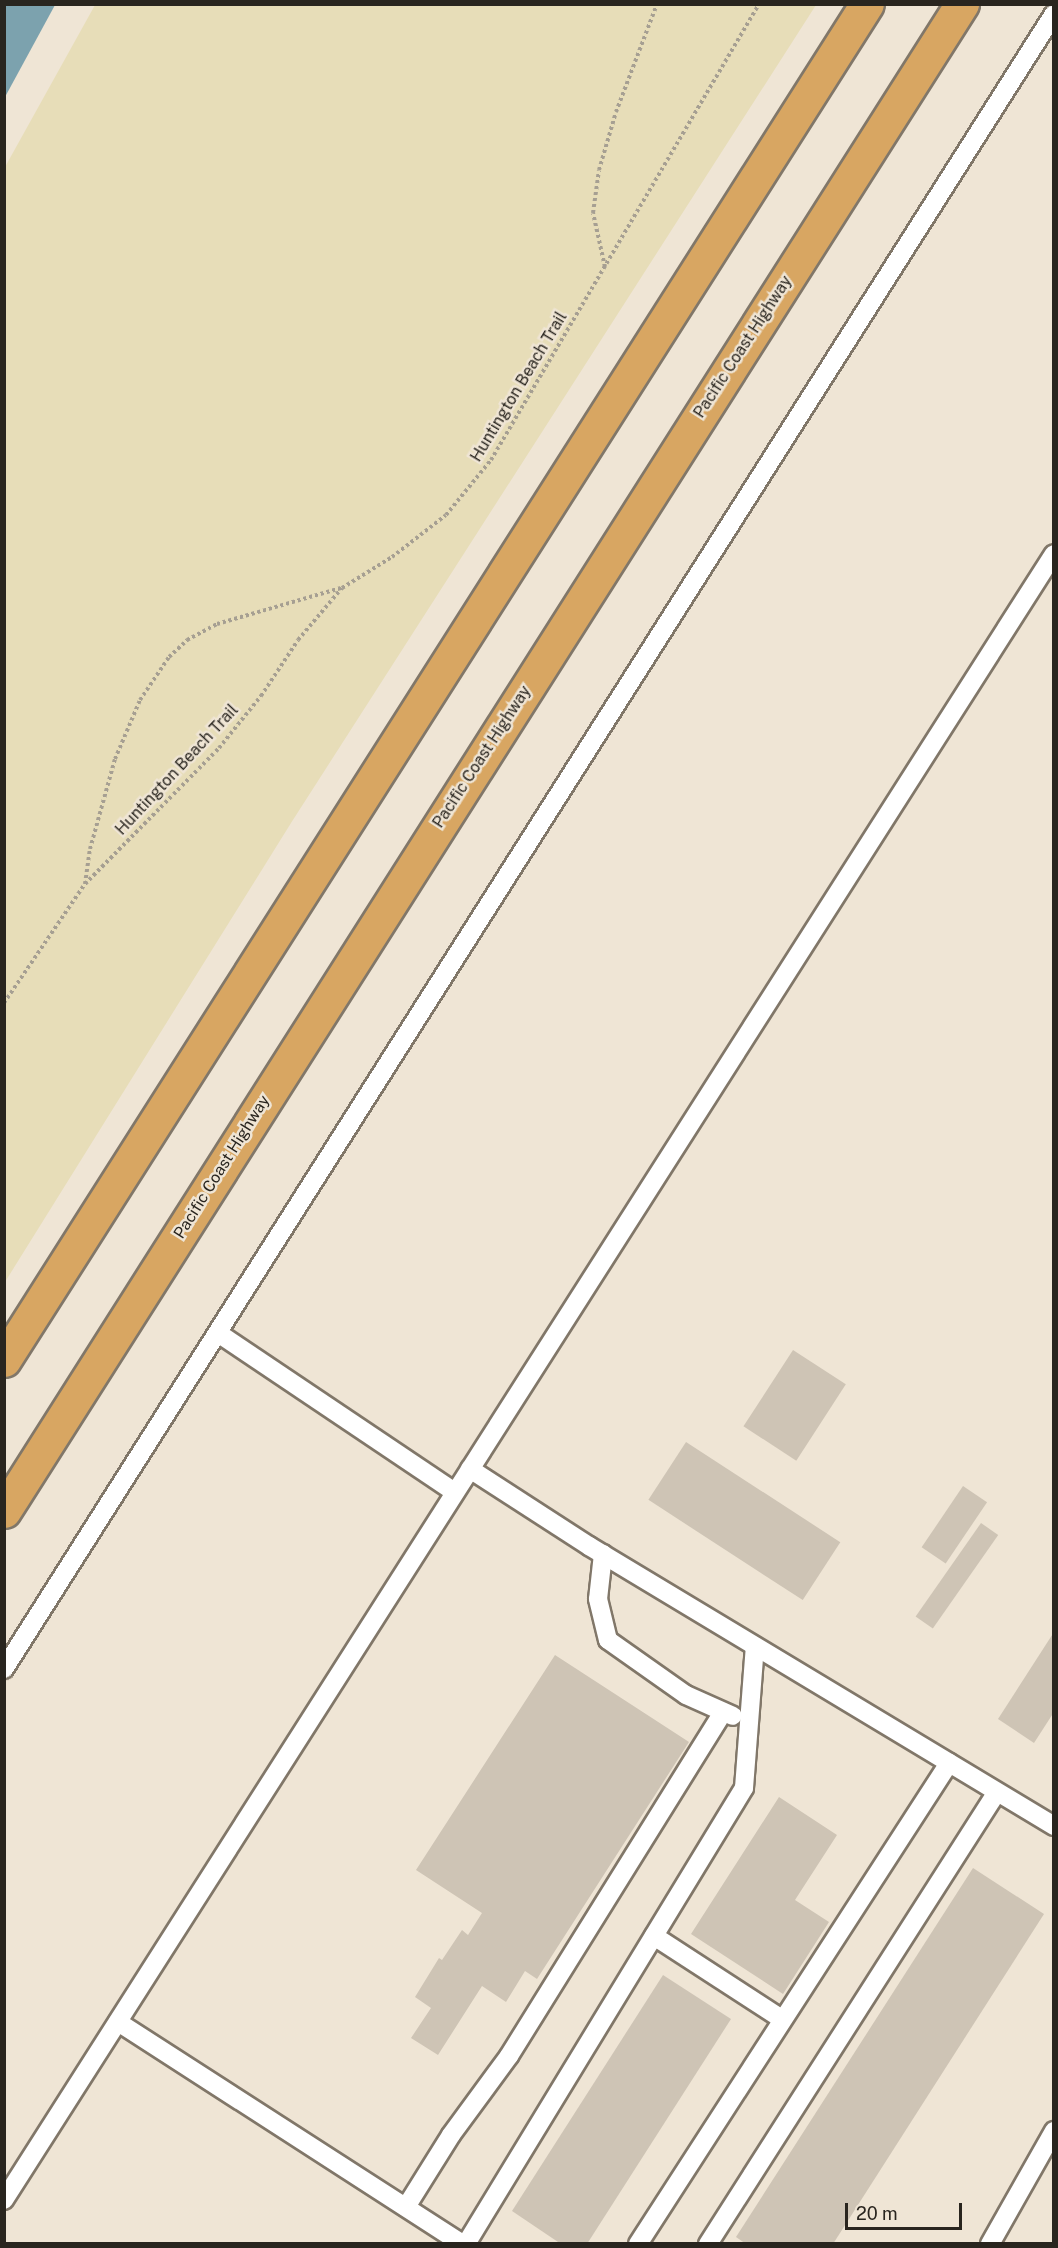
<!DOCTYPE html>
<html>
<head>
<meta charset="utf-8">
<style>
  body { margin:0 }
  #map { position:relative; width:1058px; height:2248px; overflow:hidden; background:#efe5d5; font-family:"Public Sans",sans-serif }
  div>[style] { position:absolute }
  .sand>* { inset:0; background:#e7ddb8 }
  .water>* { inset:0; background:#7ca2ae }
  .building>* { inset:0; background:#cec4b5; transform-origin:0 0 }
  .path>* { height:4px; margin-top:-2px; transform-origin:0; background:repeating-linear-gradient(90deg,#a69f92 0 3px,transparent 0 6px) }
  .roads { filter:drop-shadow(2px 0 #817769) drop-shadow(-2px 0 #817769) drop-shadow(0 2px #817769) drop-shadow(0 -2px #817769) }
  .service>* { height:18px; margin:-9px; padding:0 9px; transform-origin:9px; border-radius:9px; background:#fff }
  .trunk>* { height:33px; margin:-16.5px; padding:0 16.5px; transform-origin:16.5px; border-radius:16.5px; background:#d8a662 }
  span { translate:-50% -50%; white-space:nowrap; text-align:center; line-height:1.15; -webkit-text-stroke:5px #efe5d5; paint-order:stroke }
  .street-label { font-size:16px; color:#29251f }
  .frame { position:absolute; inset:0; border:6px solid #29251f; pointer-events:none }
  .scale { position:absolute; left:845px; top:2203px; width:117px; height:27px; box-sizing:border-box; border:3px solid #29251f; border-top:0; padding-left:8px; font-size:18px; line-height:21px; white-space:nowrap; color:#29251f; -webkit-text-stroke:4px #efe5d5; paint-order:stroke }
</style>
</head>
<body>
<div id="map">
  <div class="sand">
    <i style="clip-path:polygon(95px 5px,816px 5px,291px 823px,5px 1282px,5px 167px)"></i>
  </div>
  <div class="water">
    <i style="clip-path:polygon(5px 4px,55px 5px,5px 97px,4px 5px)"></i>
  </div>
  <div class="building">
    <i style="left:793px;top:1350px;width:63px;height:91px;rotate:33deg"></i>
    <i style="left:686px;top:1442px;width:184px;height:69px;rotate:33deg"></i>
    <i style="left:963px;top:1486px;width:29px;height:74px;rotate:34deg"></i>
    <i style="left:981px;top:1523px;width:21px;height:114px;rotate:35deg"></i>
    <i style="clip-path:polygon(1054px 1632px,1054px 1712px,1034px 1743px,998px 1719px)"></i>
    <i style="clip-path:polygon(555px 1655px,689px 1742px,537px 1979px,525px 1971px,506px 2002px,482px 1986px,438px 2055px,411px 2038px,431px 2008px,415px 1997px,439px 1958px,442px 1960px,462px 1930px,468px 1935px,482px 1913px,416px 1870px)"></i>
    <i style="clip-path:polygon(779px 1797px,837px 1835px,795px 1900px,829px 1922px,783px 1994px,691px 1934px)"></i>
    <i style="clip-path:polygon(973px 1868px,1044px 1914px,833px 2244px,746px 2244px,736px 2237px)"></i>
    <i style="clip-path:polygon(663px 1975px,731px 2019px,587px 2244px,561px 2244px,512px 2211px)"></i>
  </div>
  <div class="path">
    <i style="left:605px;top:267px;width:55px;rotate:-102.5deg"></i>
    <i style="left:593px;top:213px;width:43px;rotate:-82.1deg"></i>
    <i style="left:599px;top:170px;width:60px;rotate:-73.7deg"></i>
    <i style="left:616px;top:112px;width:116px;rotate:-69.2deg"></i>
    <i style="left:85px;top:884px;width:35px;rotate:-82deg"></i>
    <i style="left:90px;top:849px;width:93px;rotate:-74.5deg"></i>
    <i style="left:115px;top:759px;width:64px;rotate:-67deg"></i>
    <i style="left:140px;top:700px;width:52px;rotate:-56deg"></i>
    <i style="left:169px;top:657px;width:25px;rotate:-43deg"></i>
    <i style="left:187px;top:640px;width:34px;rotate:-28deg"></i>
    <i style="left:217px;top:624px;width:129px;rotate:-16.2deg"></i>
    <i style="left:4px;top:1003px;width:144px;rotate:-55.8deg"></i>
    <i style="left:85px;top:884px;width:191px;rotate:-45.4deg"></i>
    <i style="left:219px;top:748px;width:67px;rotate:-51.1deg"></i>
    <i style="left:261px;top:696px;width:67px;rotate:-56.5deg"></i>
    <i style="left:298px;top:640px;width:68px;rotate:-49.8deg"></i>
    <i style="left:342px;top:588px;width:59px;rotate:-31.8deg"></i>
    <i style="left:392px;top:557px;width:68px;rotate:-37.9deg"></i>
    <i style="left:446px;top:515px;width:71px;rotate:-50.7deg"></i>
    <i style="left:491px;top:460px;width:529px;rotate:-59.56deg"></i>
  </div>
  <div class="roads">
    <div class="service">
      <i style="left:218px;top:1333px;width:285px;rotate:33.9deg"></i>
      <i style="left:470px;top:1469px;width:142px;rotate:32.9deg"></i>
      <i style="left:589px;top:1546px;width:543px;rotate:31.05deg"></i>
      <i style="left:603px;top:1554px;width:45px;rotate:96.3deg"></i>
      <i style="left:598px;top:1599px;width:42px;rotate:76.3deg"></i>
      <i style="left:608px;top:1640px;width:95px;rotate:35.2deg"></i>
      <i style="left:686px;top:1695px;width:51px;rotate:24.1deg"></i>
      <i style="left:4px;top:1669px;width:1960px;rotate:-57.61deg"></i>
      <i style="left:654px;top:1936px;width:153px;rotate:33deg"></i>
      <i style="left:118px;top:2022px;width:410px;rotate:32.8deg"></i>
      <i style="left:4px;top:2200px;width:1952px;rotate:-57.47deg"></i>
      <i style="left:406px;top:2207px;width:85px;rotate:-58deg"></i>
      <i style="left:451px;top:2135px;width:98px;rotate:-53.7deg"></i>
      <i style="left:509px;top:2056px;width:405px;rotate:-58.1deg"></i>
      <i style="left:466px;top:2244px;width:534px;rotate:-58.63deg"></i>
      <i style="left:744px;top:1788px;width:142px;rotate:-85.6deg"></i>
      <i style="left:638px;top:2244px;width:573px;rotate:-57.11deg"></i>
      <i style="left:708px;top:2244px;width:536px;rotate:-57.41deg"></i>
      <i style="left:990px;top:2244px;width:130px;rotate:-60.5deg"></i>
    </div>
    <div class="trunk">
      <i style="left:4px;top:1360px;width:1607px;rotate:-57.53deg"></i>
      <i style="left:4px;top:1511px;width:1786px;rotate:-57.56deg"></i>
    </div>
  </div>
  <div class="street-label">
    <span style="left:743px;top:347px;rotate:-57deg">Pacific Coast Highway</span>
    <span style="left:519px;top:387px;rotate:-59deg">Huntington Beach Trail</span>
    <span style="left:482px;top:757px;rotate:-57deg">Pacific Coast Highway</span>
    <span style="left:177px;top:770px;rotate:-47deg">Huntington Beach Trail</span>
    <span style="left:222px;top:1167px;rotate:-58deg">Pacific Coast Highway</span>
  </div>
  <div class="frame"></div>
  <div class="scale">20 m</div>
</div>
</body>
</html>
